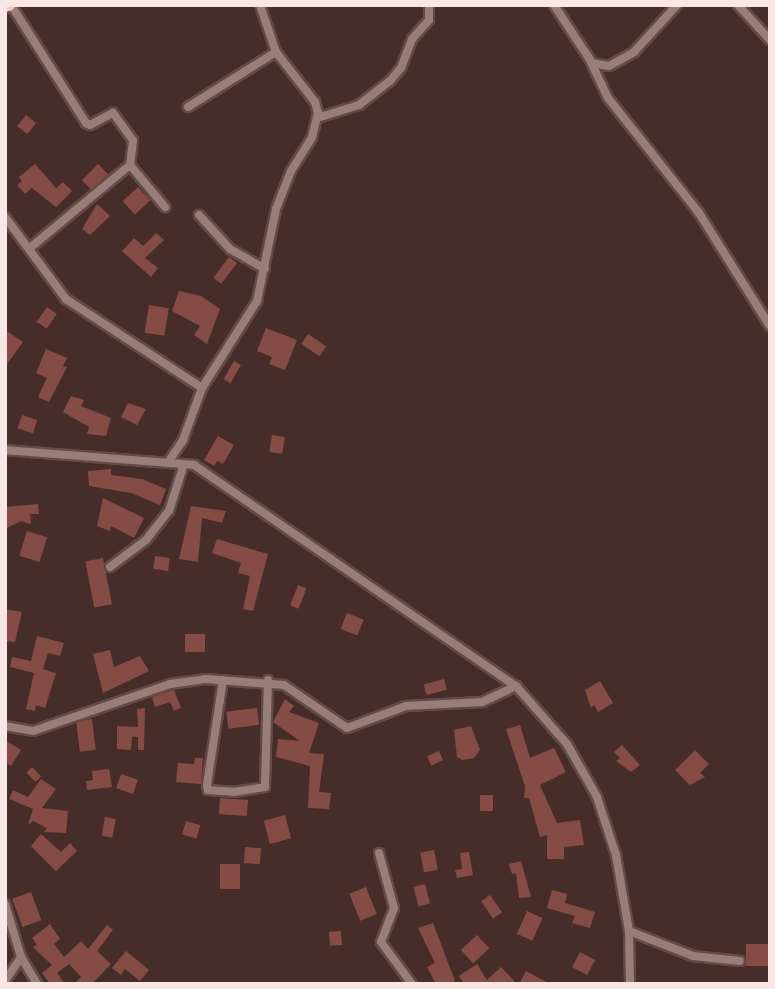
<!DOCTYPE html>
<html>
<head>
<meta charset="utf-8">
<style>
  body { margin:0 }
  #map { position:relative; width:775px; height:989px; overflow:hidden; background:#472d29; font-family:"Work Sans",sans-serif }
  div>[style] { position:absolute }
  .building>* { inset:0; background:#854c45; transform-origin:0 0 }
  .roads { filter:drop-shadow(2px 0 #634b47) drop-shadow(-2px 0 #634b47) drop-shadow(0 2px #634b47) drop-shadow(0 -2px #634b47) }
  .street>* { height:8px; margin:-4px; padding:0 4px; transform-origin:4px; border-radius:4px; background:#997d79 }
  .primary>* { height:12px; margin:-6px; padding:0 6px; transform-origin:6px; border-radius:6px; background:#fec5bc }
  span { translate:-50% -50%; white-space:nowrap; text-align:center; line-height:1.15; -webkit-text-stroke:6px #251917; paint-order:stroke }
  .frame { position:absolute; inset:0; border:7px solid #f8e7e4; pointer-events:none }
</style>
</head>
<body>
<div id="map">
  <div class="building">
    <i style="left:26px;top:115px;width:13px;height:14px;rotate:39deg"></i>
    <i style="clip-path:polygon(35px 164px,56px 188px,63px 182px,72px 191px,56px 207px,32px 188px,25px 194px,17px 185px,22px 181px,19px 177px)"></i>
    <i style="left:98px;top:164px;width:14px;height:23px;rotate:45deg"></i>
    <i style="left:138px;top:187px;width:18px;height:21px;rotate:47deg"></i>
    <i style="clip-path:polygon(97px 204px,110px 216px,90px 235px,82px 229px)"></i>
    <i style="clip-path:polygon(156px 233px,164px 240px,145px 258px,158px 268px,151px 277px,122px 251px,134px 238px,143px 246px)"></i>
    <i style="left:229px;top:257px;width:10px;height:26px;rotate:37deg"></i>
    <i style="clip-path:polygon(179px 291px,201px 296px,220px 309px,207px 344px,194px 335px,200px 326px,172px 311px)"></i>
    <i style="left:149px;top:305px;width:20px;height:28px;rotate:9deg"></i>
    <i style="left:47px;top:307px;width:12px;height:18px;rotate:35deg"></i>
    <i style="clip-path:polygon(266px 328px,297px 340px,285px 370px,269px 364px,272px 357px,257px 351px)"></i>
    <i style="clip-path:polygon(5px 330px,23px 342px,5px 367px)"></i>
    <i style="left:308px;top:334px;width:22px;height:12px;rotate:34deg"></i>
    <i style="clip-path:polygon(46px 349px,67px 358px,63px 366px,67px 367px,49px 402px,38px 397px,47px 378px,36px 373px)"></i>
    <i style="left:234px;top:361px;width:8px;height:21px;rotate:30deg"></i>
    <i style="clip-path:polygon(71px 396px,84px 400px,81px 406px,111px 418px,106px 436px,87px 434px,89px 427px,63px 412px)"></i>
    <i style="clip-path:polygon(128px 403px,146px 409px,137px 425px,121px 417px)"></i>
    <i style="left:22px;top:415px;width:16px;height:14px;rotate:18deg"></i>
    <i style="left:272px;top:435px;width:13px;height:17px;rotate:9deg"></i>
    <i style="clip-path:polygon(218px 436px,234px 445px,223px 464px,217px 461px,214px 466px,204px 460px)"></i>
    <i style="clip-path:polygon(111px 469px,111px 475px,142px 479px,166px 489px,160px 505px,131px 493px,89px 486px,88px 471px)"></i>
    <i style="clip-path:polygon(103px 498px,144px 518px,134px 538px,111px 526px,110px 531px,97px 526px)"></i>
    <i style="clip-path:polygon(38px 504px,39px 514px,30px 514px,31px 524px,21px 521px,5px 529px,5px 507px)"></i>
    <i style="clip-path:polygon(191px 506px,226px 511px,222px 523px,202px 518px,198px 562px,179px 559px)"></i>
    <i style="left:27px;top:531px;width:21px;height:26px;rotate:17deg"></i>
    <i style="clip-path:polygon(217px 539px,268px 554px,253px 611px,243px 609px,250px 576px,238px 573px,241px 563px,212px 553px)"></i>
    <i style="left:155px;top:556px;width:15px;height:13px;rotate:8deg"></i>
    <i style="left:103px;top:558px;width:47px;height:18px;rotate:79deg"></i>
    <i style="left:298px;top:585px;width:9px;height:22px;rotate:21deg"></i>
    <i style="clip-path:polygon(5px 609px,22px 612px,15px 642px,5px 641px)"></i>
    <i style="left:347px;top:613px;width:18px;height:17px;rotate:22deg"></i>
    <i style="left:185px;top:634px;width:20px;height:18px"></i>
    <i style="clip-path:polygon(37px 636px,64px 643px,60px 656px,48px 653px,43px 669px,56px 673px,45px 708px,36px 705px,35px 711px,26px 709px,34px 673px,10px 667px,12px 657px,31px 661px)"></i>
    <i style="clip-path:polygon(110px 650px,114px 667px,140px 656px,149px 671px,103px 693px,93px 654px)"></i>
    <i style="left:444px;top:679px;width:11px;height:21px;rotate:75deg"></i>
    <i style="clip-path:polygon(600px 681px,613px 703px,598px 712px,594px 705px,591px 708px,585px 690px)"></i>
    <i style="clip-path:polygon(174px 690px,181px 708px,174px 711px,170px 702px,155px 707px,152px 697px)"></i>
    <i style="clip-path:polygon(285px 699px,294px 706px,289px 712px,319px 723px,309px 753px,324px 754px,319px 792px,331px 793px,329px 809px,308px 808px,310px 766px,276px 757px,278px 739px,300px 741px,273px 722px)"></i>
    <i style="clip-path:polygon(145px 708px,144px 750px,138px 750px,138px 737px,132px 737px,131px 750px,117px 749px,117px 726px,138px 727px,137px 709px)"></i>
    <i style="left:257px;top:708px;width:17px;height:31px;rotate:83deg"></i>
    <i style="left:92px;top:719px;width:31px;height:16px;rotate:83deg"></i>
    <i style="clip-path:polygon(520px 725px,530px 758px,554px 748px,566px 772px,540px 785px,557px 823px,580px 820px,584px 845px,564px 847px,564px 859px,547px 859px,547px 835px,540px 837px,529px 798px,524px 798px,525px 786px,506px 729px)"></i>
    <i style="clip-path:polygon(471px 726px,480px 750px,474px 758px,463px 760px,457px 757px,454px 730px)"></i>
    <i style="clip-path:polygon(5px 740px,21px 750px,11px 766px,5px 762px)"></i>
    <i style="clip-path:polygon(622px 745px,640px 765px,631px 772px,616px 761px,620px 758px,614px 752px)"></i>
    <i style="clip-path:polygon(695px 750px,709px 764px,700px 773px,705px 777px,690px 785px,675px 770px)"></i>
    <i style="left:439px;top:751px;width:10px;height:13px;rotate:66deg"></i>
    <i style="clip-path:polygon(195px 758px,203px 758px,201px 784px,176px 782px,178px 763px,194px 764px)"></i>
    <i style="left:32px;top:767px;width:13px;height:8px;rotate:45deg"></i>
    <i style="clip-path:polygon(109px 769px,112px 787px,87px 790px,86px 781px,93px 780px,92px 771px)"></i>
    <i style="left:121px;top:774px;width:18px;height:15px;rotate:19deg"></i>
    <i style="clip-path:polygon(41px 779px,56px 789px,42px 808px,68px 811px,66px 833px,44px 832px,47px 828px,33px 821px,28px 825px,33px 809px,9px 799px,13px 790px,28px 797px)"></i>
    <i style="left:480px;top:795px;width:13px;height:16px"></i>
    <i style="left:220px;top:798px;width:28px;height:16px;rotate:4deg"></i>
    <i style="left:285px;top:815px;width:24px;height:22px;rotate:75deg"></i>
    <i style="left:105px;top:817px;width:11px;height:19px;rotate:10deg"></i>
    <i style="left:186px;top:821px;width:15px;height:14px;rotate:16deg"></i>
    <i style="clip-path:polygon(41px 834px,61px 852px,70px 843px,77px 851px,56px 871px,31px 846px)"></i>
    <i style="left:245px;top:847px;width:16px;height:16px;rotate:4deg"></i>
    <i style="left:434px;top:850px;width:20px;height:14px;rotate:79deg"></i>
    <i style="clip-path:polygon(469px 852px,473px 875px,457px 878px,455px 870px,462px 869px,460px 853px)"></i>
    <i style="clip-path:polygon(521px 861px,531px 897px,519px 898px,516px 873px,512px 874px,509px 864px)"></i>
    <i style="left:240px;top:864px;width:25px;height:20px;rotate:90deg"></i>
    <i style="left:425px;top:884px;width:20px;height:12px;rotate:75deg"></i>
    <i style="left:366px;top:887px;width:29px;height:18px;rotate:68deg"></i>
    <i style="clip-path:polygon(552px 890px,567px 894px,565px 903px,595px 912px,590px 928px,572px 923px,575px 916px,547px 908px)"></i>
    <i style="left:31px;top:892px;width:30px;height:20px;rotate:70deg"></i>
    <i style="left:490px;top:895px;width:21px;height:11px;rotate:55deg"></i>
    <i style="left:527px;top:911px;width:17px;height:25px;rotate:24deg"></i>
    <i style="clip-path:polygon(433px 923px,455px 981px,450px 984px,436px 984px,427px 967px,435px 963px,418px 928px)"></i>
    <i style="clip-path:polygon(50px 924px,60px 939px,54px 944px,64px 957px,81px 941px,88px 949px,107px 925px,113px 930px,97px 951px,111px 964px,92px 984px,74px 984px,81px 977px,69px 964px,57px 973px,65px 984px,50px 984px,42px 973px,52px 965px,33px 947px,37px 945px,32px 938px)"></i>
    <i style="left:341px;top:931px;width:14px;height:12px;rotate:86deg"></i>
    <i style="left:477px;top:935px;width:18px;height:22px;rotate:47deg"></i>
    <i style="left:770px;top:944px;width:22px;height:24px;rotate:90deg"></i>
    <i style="clip-path:polygon(126px 951px,149px 970px,140px 981px,125px 969px,121px 975px,112px 968px)"></i>
    <i style="left:580px;top:952px;width:17px;height:17px;rotate:28deg"></i>
    <i style="clip-path:polygon(477px 964px,487px 980px,501px 967px,517px 984px,464px 984px,459px 976px)"></i>
    <i style="clip-path:polygon(526px 971px,550px 984px,519px 984px)"></i>
  </div>
  <div class="roads">
    <div class="street">
      <i style="left:11px;top:5px;width:140px;rotate:57.6deg"></i>
      <i style="left:86px;top:123px;width:4px;rotate:27deg"></i>
      <i style="left:90px;top:125px;width:26px;rotate:-28deg"></i>
      <i style="left:113px;top:113px;width:34px;rotate:54deg"></i>
      <i style="left:133px;top:141px;width:24px;rotate:97deg"></i>
      <i style="left:130px;top:165px;width:131px;rotate:140.3deg"></i>
      <i style="left:554px;top:5px;width:64px;rotate:56.6deg"></i>
      <i style="left:589px;top:58px;width:44px;rotate:64.6deg"></i>
      <i style="left:608px;top:98px;width:147px;rotate:51.6deg"></i>
      <i style="left:699px;top:213px;width:133px;rotate:57.9deg"></i>
      <i style="left:738px;top:5px;width:47px;rotate:47.6deg"></i>
      <i style="left:592px;top:63px;width:17px;rotate:10deg"></i>
      <i style="left:609px;top:66px;width:29px;rotate:-29deg"></i>
      <i style="left:634px;top:52px;width:64px;rotate:-47.5deg"></i>
      <i style="left:188px;top:107px;width:104px;rotate:-32deg"></i>
      <i style="left:317px;top:118px;width:44px;rotate:-17.2deg"></i>
      <i style="left:359px;top:105px;width:39px;rotate:-38deg"></i>
      <i style="left:390px;top:81px;width:17px;rotate:-50deg"></i>
      <i style="left:401px;top:68px;width:31px;rotate:-69deg"></i>
      <i style="left:412px;top:39px;width:25px;rotate:-48deg"></i>
      <i style="left:429px;top:20px;width:15px;rotate:-90deg"></i>
      <i style="left:130px;top:165px;width:55px;rotate:50.2deg"></i>
      <i style="left:199px;top:215px;width:46px;rotate:47.6deg"></i>
      <i style="left:230px;top:249px;width:40px;rotate:29.7deg"></i>
      <i style="left:5px;top:217px;width:102px;rotate:53.4deg"></i>
      <i style="left:66px;top:299px;width:163px;rotate:33.2deg"></i>
      <i style="left:5px;top:450px;width:190px;rotate:4.5deg"></i>
      <i style="left:194px;top:465px;width:391px;rotate:34.5deg"></i>
      <i style="left:516px;top:686px;width:77px;rotate:48.7deg"></i>
      <i style="left:567px;top:744px;width:61px;rotate:60.5deg"></i>
      <i style="left:597px;top:797px;width:61px;rotate:71.9deg"></i>
      <i style="left:616px;top:855px;width:77px;rotate:80.3deg"></i>
      <i style="left:629px;top:931px;width:53px;rotate:88.9deg"></i>
      <i style="left:169px;top:461px;width:25px;rotate:-56deg"></i>
      <i style="left:183px;top:440px;width:55px;rotate:-69.9deg"></i>
      <i style="left:202px;top:388px;width:103px;rotate:-57.7deg"></i>
      <i style="left:257px;top:301px;width:94px;rotate:-78.3deg"></i>
      <i style="left:276px;top:209px;width:41px;rotate:-68.5deg"></i>
      <i style="left:291px;top:171px;width:40px;rotate:-58deg"></i>
      <i style="left:312px;top:137px;width:25px;rotate:-76deg"></i>
      <i style="left:318px;top:113px;width:11px;rotate:-105deg"></i>
      <i style="left:315px;top:102px;width:63px;rotate:-128deg"></i>
      <i style="left:276px;top:52px;width:50px;rotate:-108.8deg"></i>
      <i style="left:110px;top:567px;width:45px;rotate:-36.9deg"></i>
      <i style="left:146px;top:540px;width:37px;rotate:-52deg"></i>
      <i style="left:169px;top:511px;width:49px;rotate:-72.3deg"></i>
      <i style="left:223px;top:680px;width:106px;rotate:98.7deg"></i>
      <i style="left:207px;top:785px;width:5px;rotate:79deg"></i>
      <i style="left:208px;top:790px;width:26px;rotate:4deg"></i>
      <i style="left:234px;top:792px;width:31px;rotate:-9deg"></i>
      <i style="left:265px;top:787px;width:107px;rotate:-88.4deg"></i>
      <i style="left:5px;top:726px;width:28px;rotate:10deg"></i>
      <i style="left:33px;top:731px;width:145px;rotate:-18.9deg"></i>
      <i style="left:170px;top:684px;width:35px;rotate:-8deg"></i>
      <i style="left:205px;top:679px;width:79px;rotate:4.3deg"></i>
      <i style="left:284px;top:685px;width:76px;rotate:34.3deg"></i>
      <i style="left:347px;top:728px;width:63px;rotate:-20.4deg"></i>
      <i style="left:406px;top:706px;width:76px;rotate:-3deg"></i>
      <i style="left:482px;top:702px;width:38px;rotate:-25deg"></i>
      <i style="left:379px;top:853px;width:57px;rotate:74.7deg"></i>
      <i style="left:394px;top:908px;width:36px;rotate:111deg"></i>
      <i style="left:381px;top:942px;width:52px;rotate:53.6deg"></i>
      <i style="left:5px;top:904px;width:55px;rotate:73.2deg"></i>
      <i style="left:21px;top:957px;width:31px;rotate:59deg"></i>
      <i style="left:629px;top:931px;width:69px;rotate:21.3deg"></i>
      <i style="left:693px;top:956px;width:47px;rotate:6.1deg"></i>
      <i style="left:5px;top:981px;width:29px;rotate:-56deg"></i>
    </div>
    <div class="primary">
      <i style="left:5px;top:6px;width:4px;rotate:-14deg"></i>
    </div>
  </div>
  <div class="frame"></div>
</div>
</body>
</html>
